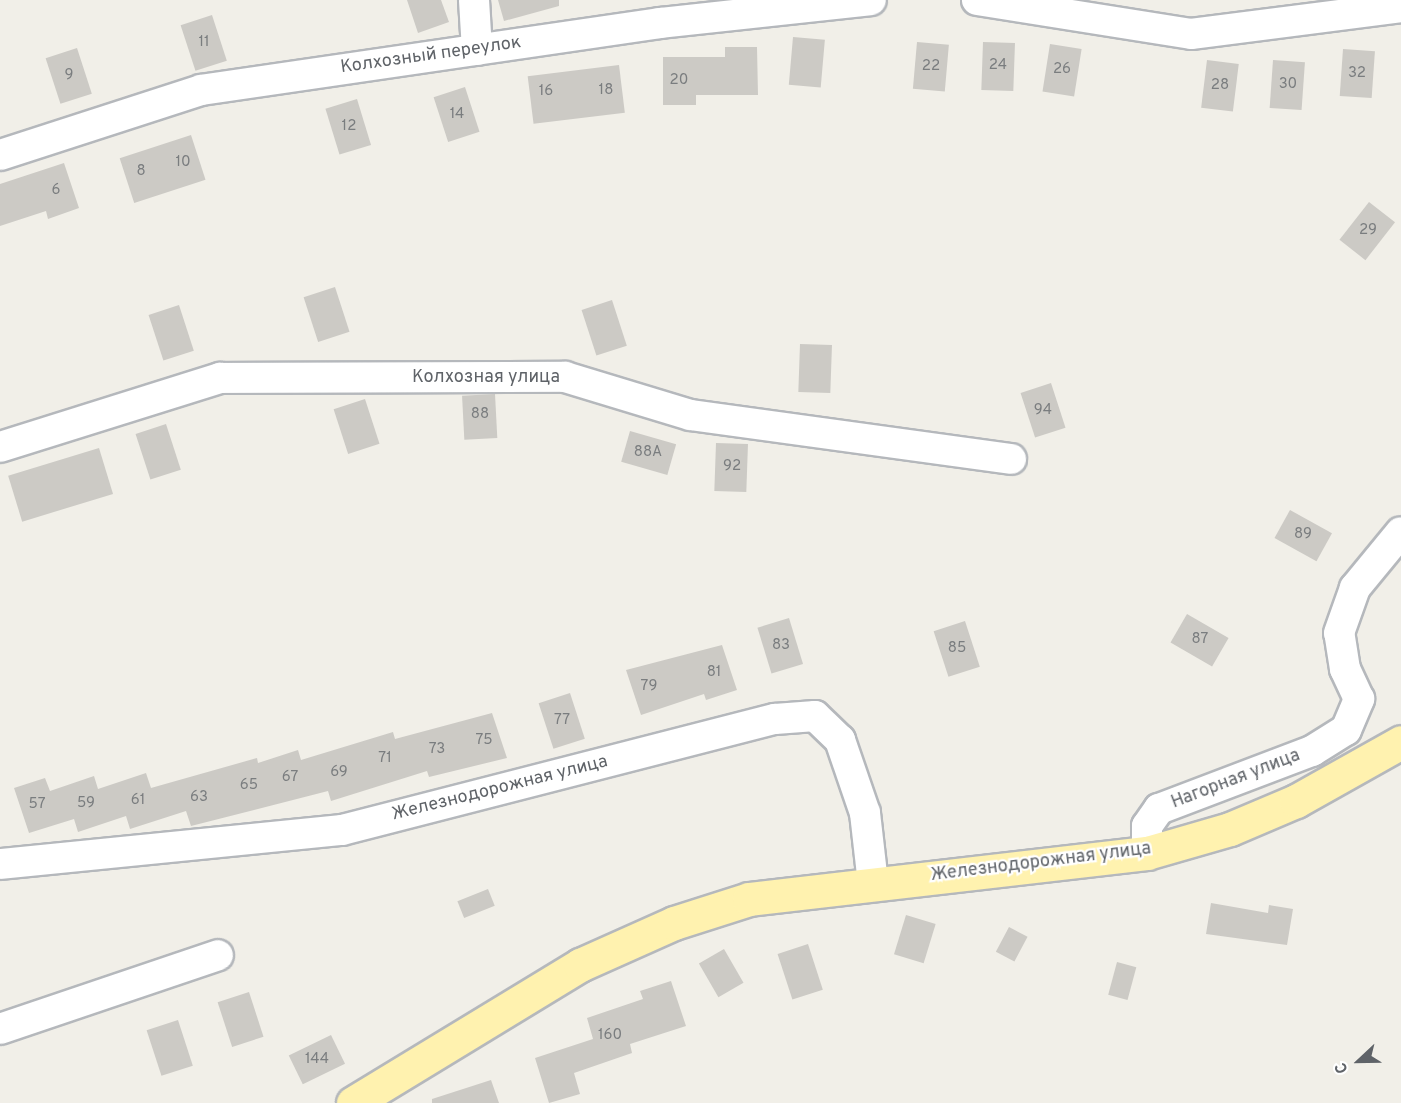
<!DOCTYPE html>
<html>
<head>
<meta charset="utf-8">
<style>
  body { margin:0 }
  #map { position:relative; width:1401px; height:1103px; overflow:hidden; background:#f1efe8; font-family:Overpass,sans-serif }
  div>[style] { position:absolute }
  .building>* { inset:0; background:#cccac5; transform-origin:0 0 }
  .roads { filter:drop-shadow(2px 0 #b5b8bc) drop-shadow(-2px 0 #b5b8bc) drop-shadow(0 2px #b5b8bc) drop-shadow(0 -2px #b5b8bc) }
  .minor>* { height:30px; margin:-15px; padding:0 15px; transform-origin:15px; border-radius:15px; background:#fff }
  .major>* { height:33px; margin:-16.5px; padding:0 16.5px; transform-origin:16.5px; border-radius:16.5px; background:#fff2af }
  span { translate:-50% -50%; white-space:nowrap; text-align:center; line-height:1.15; -webkit-text-stroke:4.5px #fff; paint-order:stroke }
  .number-label { font-size:15px; color:#7a7d7f }
  .number-label span { -webkit-text-stroke-width:0 }
  .street-label { font-size:18px; color:#5f6368 }
  .north { position:absolute; left:1329px; top:1031px; width:60px; height:60px; -webkit-text-stroke:4px #fff; paint-order:stroke; rotate:248deg; font-size:16px; font-weight:700; line-height:24px; text-align:center; color:#5f6368 }
  .north::after { content:''; display:block; margin:auto; width:21px; height:27px; background:#5f6368; clip-path:polygon(50% 0,100% 100%,50% 72%,0 100%) }
</style>
</head>
<body>
<div id="map">
  <div class="building">
    <i style="clip-path:polygon(407px 0,441px 0,449px 22px,418px 33px)"></i>
    <i style="clip-path:polygon(498px 0,559px 0,559px 6px,504px 21px)"></i>
    <i style="left:212px;top:15px;width:48px;height:33px;rotate:72deg"></i>
    <i style="left:793px;top:37px;width:32px;height:48px;rotate:5deg"></i>
    <i style="left:917px;top:42px;width:32px;height:47px;rotate:5deg"></i>
    <i style="left:983px;top:42px;width:32px;height:48px;rotate:2deg"></i>
    <i style="left:1050px;top:44px;width:32px;height:48px;rotate:9deg"></i>
    <i style="clip-path:polygon(725px 47px,757px 47px,758px 95px,696px 95px,696px 105px,663px 105px,663px 57px,725px 57px)"></i>
    <i style="left:77px;top:48px;width:48px;height:33px;rotate:72deg"></i>
    <i style="left:1343px;top:49px;width:32px;height:47px;rotate:4deg"></i>
    <i style="left:1207px;top:60px;width:32px;height:48px;rotate:7deg"></i>
    <i style="left:1273px;top:60px;width:32px;height:48px;rotate:4deg"></i>
    <i style="left:619px;top:65px;width:48px;height:92px;rotate:83deg"></i>
    <i style="left:465px;top:87px;width:47px;height:33px;rotate:72deg"></i>
    <i style="left:357px;top:99px;width:48px;height:33px;rotate:73deg"></i>
    <i style="left:191px;top:135px;width:47px;height:75px;rotate:72deg"></i>
    <i style="clip-path:polygon(64px 163px,79px 208px,48px 219px,46px 211px,0 226px,0 184px)"></i>
    <i style="left:1369px;top:202px;width:33px;height:48px;rotate:38deg"></i>
    <i style="left:335px;top:287px;width:47px;height:33px;rotate:72deg"></i>
    <i style="left:612px;top:300px;width:48px;height:32px;rotate:72deg"></i>
    <i style="left:179px;top:305px;width:48px;height:32px;rotate:72deg"></i>
    <i style="left:800px;top:344px;width:32px;height:48px;rotate:2deg"></i>
    <i style="left:1051px;top:383px;width:47px;height:32px;rotate:72deg"></i>
    <i style="left:495px;top:394px;width:44px;height:33px;rotate:87deg"></i>
    <i style="left:365px;top:399px;width:47px;height:33px;rotate:72deg"></i>
    <i style="left:166px;top:424px;width:48px;height:32px;rotate:72deg"></i>
    <i style="left:630px;top:431px;width:48px;height:32px;rotate:16deg"></i>
    <i style="left:716px;top:443px;width:32px;height:48px;rotate:2deg"></i>
    <i style="left:99px;top:448px;width:48px;height:95px;rotate:73deg"></i>
    <i style="left:1290px;top:510px;width:48px;height:32px;rotate:29deg"></i>
    <i style="left:1187px;top:614px;width:48px;height:33px;rotate:30deg"></i>
    <i style="left:789px;top:618px;width:48px;height:33px;rotate:73deg"></i>
    <i style="left:965px;top:621px;width:48px;height:33px;rotate:72deg"></i>
    <i style="clip-path:polygon(722px 645px,737px 690px,706px 700px,704px 694px,641px 715px,626px 670px)"></i>
    <i style="left:570px;top:693px;width:48px;height:33px;rotate:72deg"></i>
    <i style="clip-path:polygon(492px 713px,507px 758px,429px 777px,427px 771px,331px 801px,328px 791px,191px 826px,186px 811px,130px 829px,126px 816px,78px 832px,74px 819px,29px 833px,14px 788px,45px 778px,50px 791px,94px 776px,98px 789px,146px 773px,151px 788px,257px 758px,258px 763px,298px 750px,301px 760px,393px 732px,395px 739px)"></i>
    <i style="left:488px;top:889px;width:18px;height:33px;rotate:68deg"></i>
    <i style="clip-path:polygon(1211px 903px,1268px 913px,1269px 905px,1293px 909px,1287px 945px,1206px 934px)"></i>
    <i style="left:906px;top:915px;width:31px;height:41px;rotate:17deg"></i>
    <i style="left:1009px;top:927px;width:21px;height:28px;rotate:28deg"></i>
    <i style="left:808px;top:944px;width:48px;height:32px;rotate:72deg"></i>
    <i style="left:724px;top:949px;width:39px;height:29px;rotate:60deg"></i>
    <i style="left:1117px;top:962px;width:20px;height:34px;rotate:15deg"></i>
    <i style="clip-path:polygon(671px 981px,686px 1026px,630px 1044px,632px 1053px,574px 1073px,580px 1094px,549px 1103px,535px 1058px,593px 1039px,587px 1018px,643px 999px,640px 991px)"></i>
    <i style="left:249px;top:992px;width:47px;height:33px;rotate:72deg"></i>
    <i style="left:178px;top:1020px;width:48px;height:33px;rotate:72deg"></i>
    <i style="left:331px;top:1035px;width:32px;height:47px;rotate:64deg"></i>
    <i style="clip-path:polygon(491px 1080px,499px 1103px,432px 1103px,432px 1099px)"></i>
  </div>
  <div class="roads">
    <div class="minor">
      <i style="left:474px;top:0;width:50px;rotate:86.6deg"></i>
      <i style="left:977px;top:0;width:217px;rotate:9deg"></i>
      <i style="left:1191px;top:34px;width:212px;rotate:-7.3deg"></i>
      <i style="left:0;top:155px;width:211px;rotate:-17.9deg"></i>
      <i style="left:201px;top:90px;width:464px;rotate:-8.3deg"></i>
      <i style="left:660px;top:23px;width:212px;rotate:-6.2deg"></i>
      <i style="left:0;top:447px;width:231px;rotate:-17.4deg"></i>
      <i style="left:220px;top:378px;width:345px;rotate:-0.2deg"></i>
      <i style="left:565px;top:377px;width:131px;rotate:16.9deg"></i>
      <i style="left:690px;top:415px;width:324px;rotate:7.8deg"></i>
      <i style="left:1147px;top:853px;width:27px;rotate:-90deg"></i>
      <i style="left:1147px;top:826px;width:21px;rotate:-55deg"></i>
      <i style="left:1159px;top:809px;width:164px;rotate:-20.8deg"></i>
      <i style="left:1312px;top:751px;width:40px;rotate:-32deg"></i>
      <i style="left:1346px;top:730px;width:34px;rotate:-67deg"></i>
      <i style="left:1359px;top:699px;width:33px;rotate:-115deg"></i>
      <i style="left:1345px;top:669px;width:36px;rotate:-99deg"></i>
      <i style="left:1339px;top:633px;width:48px;rotate:-70.4deg"></i>
      <i style="left:1355px;top:588px;width:72px;rotate:-50.6deg"></i>
      <i style="left:0;top:864px;width:344px;rotate:-5.7deg"></i>
      <i style="left:342px;top:830px;width:447px;rotate:-14.4deg"></i>
      <i style="left:775px;top:719px;width:40px;rotate:-4.3deg"></i>
      <i style="left:815px;top:716px;width:35px;rotate:44deg"></i>
      <i style="left:840px;top:740px;width:77px;rotate:71.1deg"></i>
      <i style="left:865px;top:813px;width:70px;rotate:83.5deg"></i>
      <i style="left:0;top:1029px;width:230px;rotate:-18.7deg"></i>
    </div>
    <div class="major">
      <i style="left:353px;top:1103px;width:266px;rotate:-31.3deg"></i>
      <i style="left:580px;top:965px;width:103px;rotate:-24.1deg"></i>
      <i style="left:674px;top:923px;width:79px;rotate:-17.7deg"></i>
      <i style="left:749px;top:899px;width:401px;rotate:-6.6deg"></i>
      <i style="left:1147px;top:853px;width:86px;rotate:-16.1deg"></i>
      <i style="left:1230px;top:829px;width:72px;rotate:-23deg"></i>
      <i style="left:1296px;top:801px;width:120px;rotate:-29.3deg"></i>
    </div>
  </div>
  <div class="number-label">
    <span style="left:204px;top:43px">11</span>
    <span style="left:998px;top:66px">24</span>
    <span style="left:931px;top:67px">22</span>
    <span style="left:1062px;top:70px">26</span>
    <span style="left:1357px;top:74px">32</span>
    <span style="left:69px;top:76px">9</span>
    <span style="left:679px;top:81px">20</span>
    <span style="left:1288px;top:85px">30</span>
    <span style="left:1220px;top:86px">28</span>
    <span style="left:606px;top:91px">18</span>
    <span style="left:546px;top:92px">16</span>
    <span style="left:457px;top:115px">14</span>
    <span style="left:349px;top:127px">12</span>
    <span style="left:183px;top:163px">10</span>
    <span style="left:141px;top:172px">8</span>
    <span style="left:56px;top:191px">6</span>
    <span style="left:1368px;top:231px">29</span>
    <span style="left:1043px;top:411px">94</span>
    <span style="left:480px;top:415px">88</span>
    <span style="left:648px;top:453px">88А</span>
    <span style="left:732px;top:467px">92</span>
    <span style="left:1303px;top:535px">89</span>
    <span style="left:1200px;top:640px">87</span>
    <span style="left:781px;top:646px">83</span>
    <span style="left:957px;top:649px">85</span>
    <span style="left:714px;top:673px">81</span>
    <span style="left:649px;top:687px">79</span>
    <span style="left:562px;top:721px">77</span>
    <span style="left:484px;top:741px">75</span>
    <span style="left:437px;top:750px">73</span>
    <span style="left:385px;top:759px">71</span>
    <span style="left:339px;top:773px">69</span>
    <span style="left:290px;top:778px">67</span>
    <span style="left:249px;top:786px">65</span>
    <span style="left:199px;top:798px">63</span>
    <span style="left:138px;top:801px">61</span>
    <span style="left:86px;top:804px">59</span>
    <span style="left:37px;top:805px">57</span>
    <span style="left:610px;top:1036px">160</span>
    <span style="left:317px;top:1060px">144</span>
  </div>
  <div class="street-label">
    <span style="left:431px;top:56px;rotate:-8deg">Колхозный переулок</span>
    <span style="left:486px;top:378px">Колхозная улица</span>
    <span style="left:1236px;top:780px;rotate:-21deg">Нагорная улица</span>
    <span style="left:500px;top:789px;rotate:-14deg">Железнодорожная улица</span>
    <span style="left:1041px;top:863px;rotate:-7deg">Железнодорожная улица</span>
  </div>
  <div class="north">С</div>
</div>
</body>
</html>
